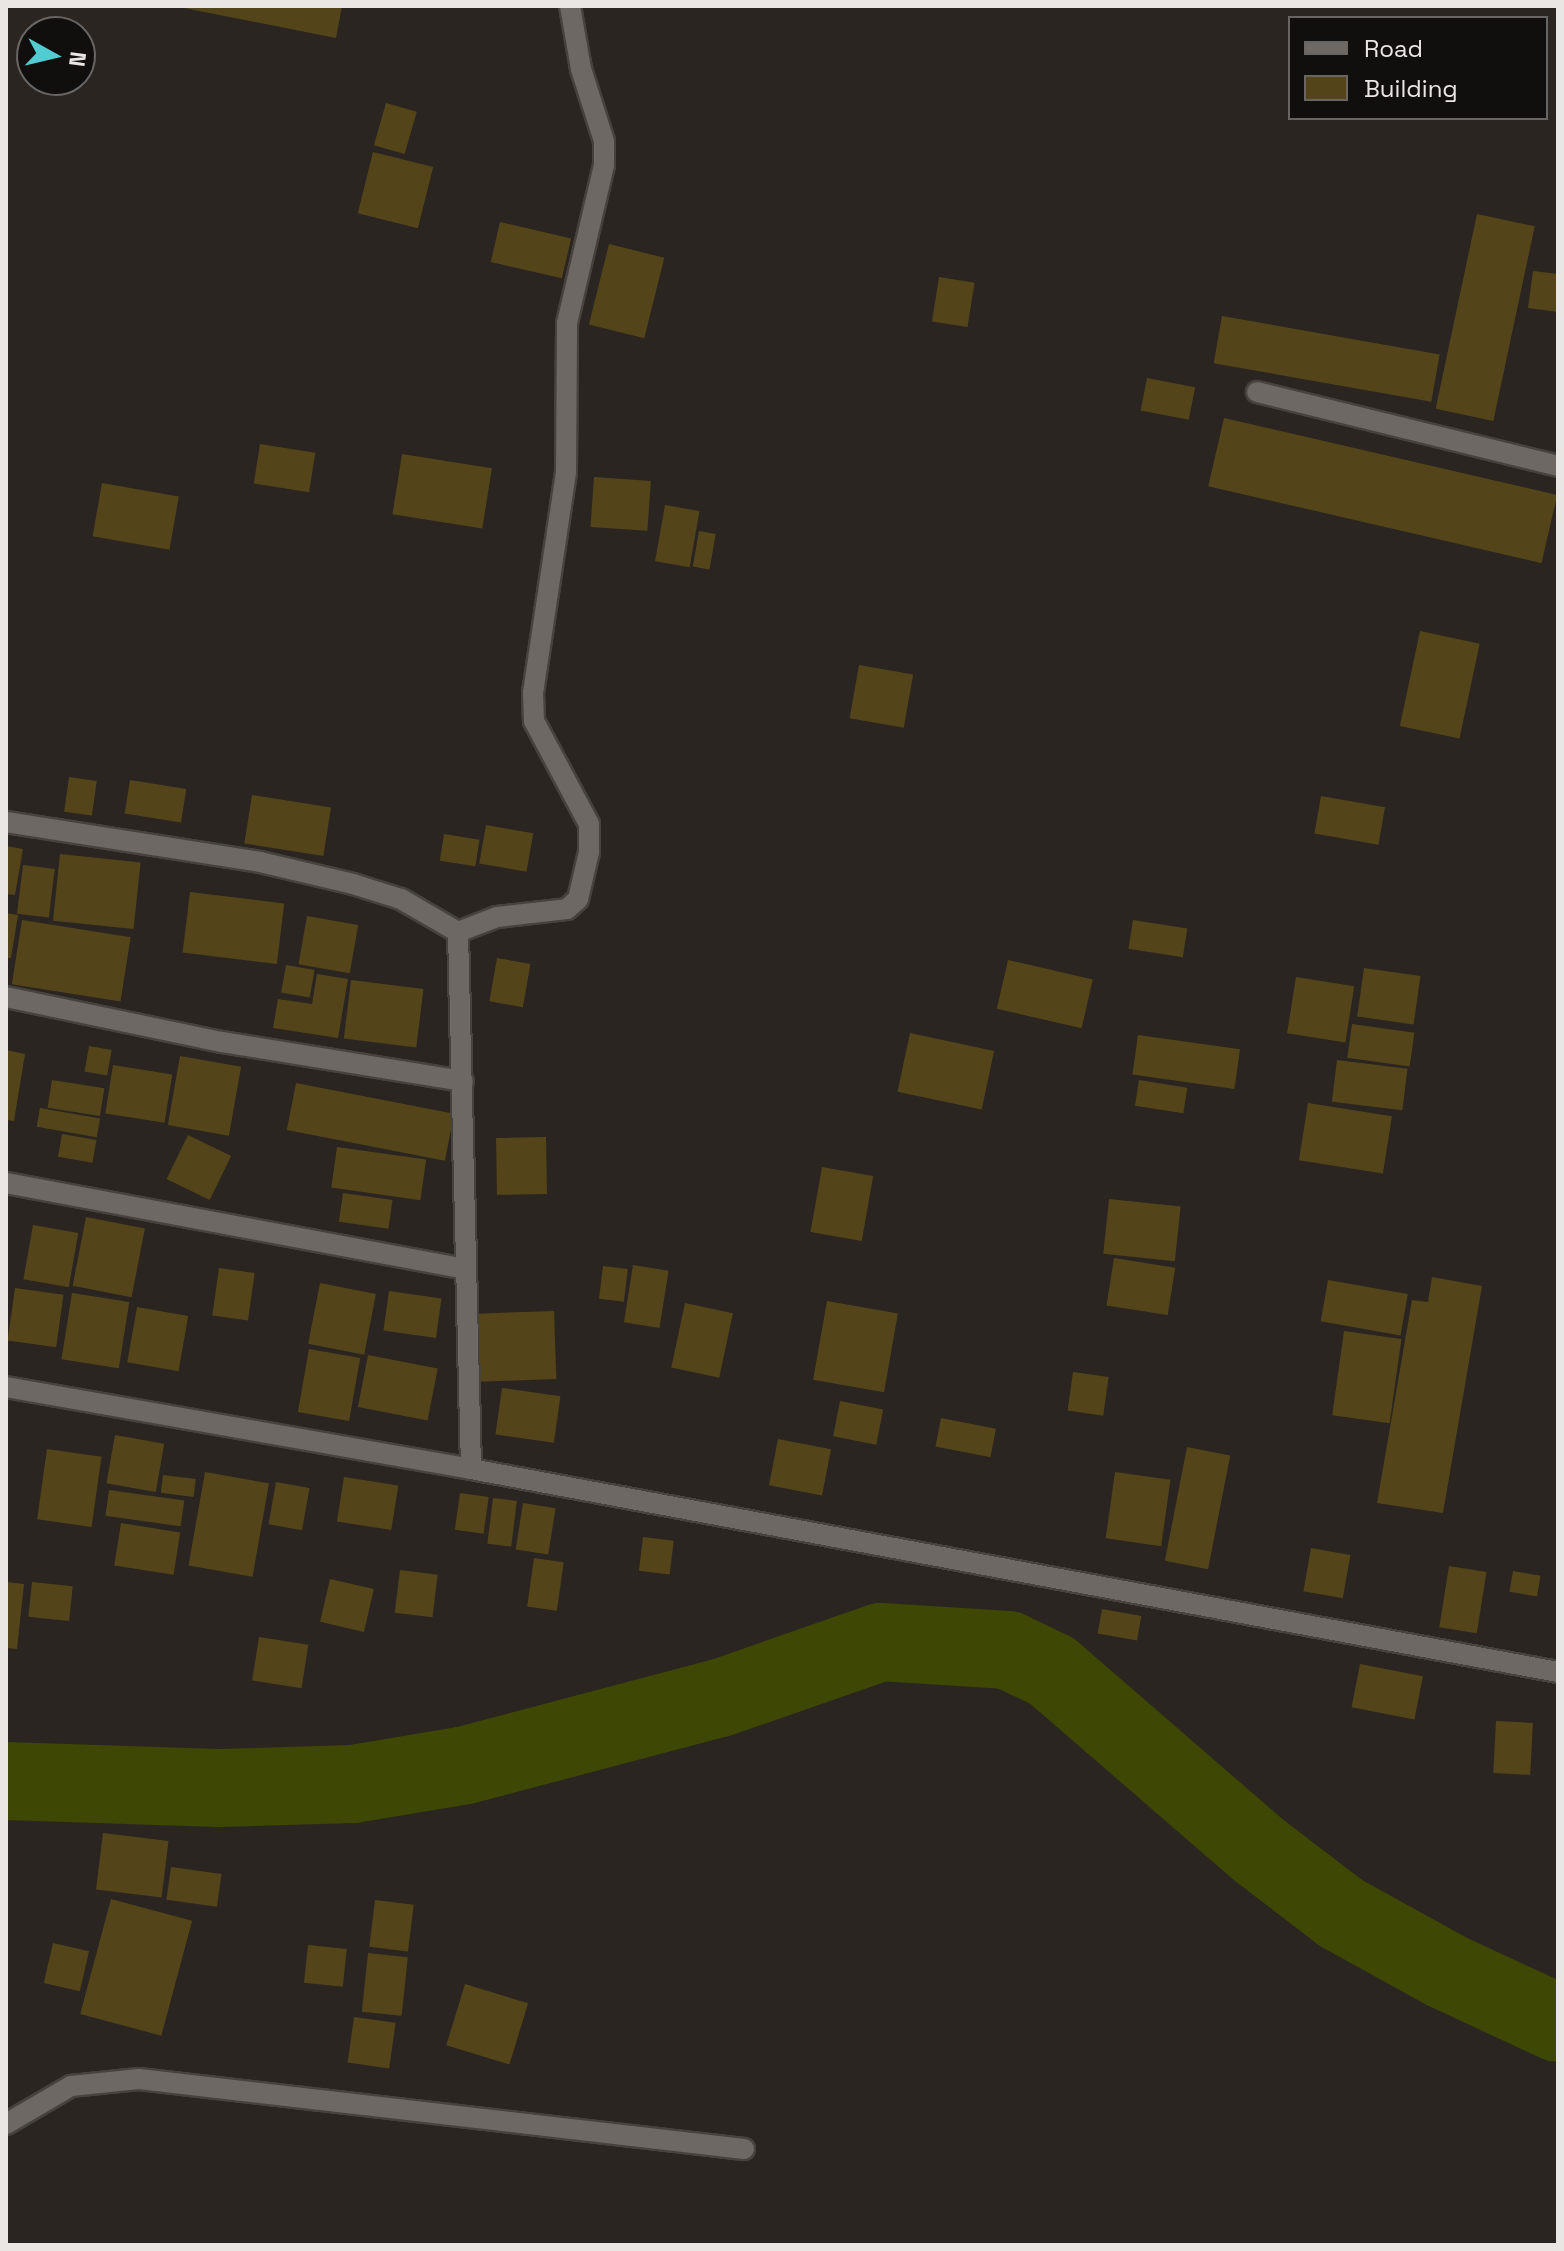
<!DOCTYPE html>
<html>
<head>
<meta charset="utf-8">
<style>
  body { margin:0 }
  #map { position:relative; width:1564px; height:2251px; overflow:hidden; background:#2a2521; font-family:"Space Grotesk",sans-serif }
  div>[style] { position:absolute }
  .river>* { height:78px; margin:-39px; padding:0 39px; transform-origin:39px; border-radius:39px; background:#3e4703 }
  .building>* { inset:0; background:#534519; transform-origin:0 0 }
  .roads { filter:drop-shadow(2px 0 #46423e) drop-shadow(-2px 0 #46423e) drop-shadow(0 2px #46423e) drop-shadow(0 -2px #46423e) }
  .minor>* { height:20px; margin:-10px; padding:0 10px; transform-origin:10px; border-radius:10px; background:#6d6863 }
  span { translate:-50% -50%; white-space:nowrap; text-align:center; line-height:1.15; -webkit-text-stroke:6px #110f0d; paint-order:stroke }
  .frame { position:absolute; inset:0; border:8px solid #eae6e4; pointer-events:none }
  .legend { position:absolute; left:1288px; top:16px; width:260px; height:104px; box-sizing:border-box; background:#110f0d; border:2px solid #686563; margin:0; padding:10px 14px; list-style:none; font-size:24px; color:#eae6e4 }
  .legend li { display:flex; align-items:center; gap:16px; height:40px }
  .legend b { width:40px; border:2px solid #686563 }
  .north { position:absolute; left:16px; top:16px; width:80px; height:80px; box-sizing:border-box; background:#110f0d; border:2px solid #686563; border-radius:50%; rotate:98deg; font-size:22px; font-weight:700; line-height:32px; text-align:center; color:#eae6e4 }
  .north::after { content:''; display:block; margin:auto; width:28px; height:36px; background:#51ccd1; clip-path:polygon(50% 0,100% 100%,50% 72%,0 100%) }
</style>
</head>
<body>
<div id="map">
  <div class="river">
    <i style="left:6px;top:1781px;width:213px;rotate:1.9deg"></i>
    <i style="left:219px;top:1788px;width:134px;rotate:-1.7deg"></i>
    <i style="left:353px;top:1784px;width:115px;rotate:-9.5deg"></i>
    <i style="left:466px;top:1765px;width:263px;rotate:-14.8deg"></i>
    <i style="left:720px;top:1698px;width:170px;rotate:-19.2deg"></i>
    <i style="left:881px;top:1642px;width:127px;rotate:3.6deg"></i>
    <i style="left:1008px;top:1650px;width:49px;rotate:25.5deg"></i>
    <i style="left:1052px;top:1671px;width:275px;rotate:40.9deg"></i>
    <i style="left:1260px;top:1851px;width:102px;rotate:37.4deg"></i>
    <i style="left:1341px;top:1913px;width:120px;rotate:28.9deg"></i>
    <i style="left:1446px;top:1971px;width:123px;rotate:24.9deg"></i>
  </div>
  <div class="building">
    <i style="clip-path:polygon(174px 6px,342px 6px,336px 38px)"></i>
    <i style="left:386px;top:103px;width:32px;height:44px;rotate:16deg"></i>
    <i style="left:373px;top:152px;width:62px;height:63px;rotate:14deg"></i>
    <i style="left:1477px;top:214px;width:59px;height:199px;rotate:12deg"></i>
    <i style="left:500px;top:222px;width:73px;height:41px;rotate:13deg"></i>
    <i style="left:609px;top:244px;width:57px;height:83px;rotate:14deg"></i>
    <i style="clip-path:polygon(1533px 271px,1558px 274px,1558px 312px,1528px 308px)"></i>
    <i style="left:939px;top:277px;width:36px;height:45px;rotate:9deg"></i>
    <i style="left:1222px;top:316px;width:221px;height:48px;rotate:10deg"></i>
    <i style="left:1147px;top:378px;width:49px;height:33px;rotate:11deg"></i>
    <i style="left:1224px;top:418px;width:342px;height:70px;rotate:13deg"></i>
    <i style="left:260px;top:444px;width:56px;height:40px;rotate:9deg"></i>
    <i style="left:402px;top:454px;width:91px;height:61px;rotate:9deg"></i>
    <i style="left:594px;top:477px;width:57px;height:50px;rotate:4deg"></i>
    <i style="left:102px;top:483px;width:78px;height:54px;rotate:10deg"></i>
    <i style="left:665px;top:505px;width:35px;height:57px;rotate:10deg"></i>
    <i style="left:699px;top:531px;width:17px;height:36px;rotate:10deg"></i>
    <i style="left:1420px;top:631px;width:61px;height:97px;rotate:12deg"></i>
    <i style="left:859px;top:665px;width:55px;height:54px;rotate:10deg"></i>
    <i style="left:69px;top:777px;width:28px;height:35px;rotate:8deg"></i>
    <i style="left:130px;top:780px;width:57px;height:34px;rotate:9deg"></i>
    <i style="left:252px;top:795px;width:80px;height:49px;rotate:9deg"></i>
    <i style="left:1321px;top:796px;width:65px;height:38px;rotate:10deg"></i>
    <i style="left:486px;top:825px;width:48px;height:39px;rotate:10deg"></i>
    <i style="left:444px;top:834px;width:36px;height:27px;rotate:9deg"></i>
    <i style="clip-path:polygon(6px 846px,23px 849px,15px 895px,6px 894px)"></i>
    <i style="left:60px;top:854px;width:81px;height:67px;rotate:6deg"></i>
    <i style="left:23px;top:865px;width:32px;height:49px;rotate:7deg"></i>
    <i style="left:190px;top:892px;width:95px;height:61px;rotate:7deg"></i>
    <i style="clip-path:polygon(6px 913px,18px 915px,11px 958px,6px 958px)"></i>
    <i style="left:307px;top:916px;width:52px;height:49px;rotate:10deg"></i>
    <i style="left:22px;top:920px;width:110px;height:65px;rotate:9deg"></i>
    <i style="left:1133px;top:920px;width:55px;height:29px;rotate:9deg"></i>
    <i style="left:497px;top:958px;width:34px;height:44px;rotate:10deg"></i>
    <i style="left:1008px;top:960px;width:87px;height:50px;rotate:13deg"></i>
    <i style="left:286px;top:965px;width:29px;height:28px;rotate:10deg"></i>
    <i style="left:1364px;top:968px;width:57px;height:49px;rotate:8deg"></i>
    <i style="clip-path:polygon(317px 974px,348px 979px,338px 1038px,273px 1028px,278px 999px,312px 1004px)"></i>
    <i style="left:1296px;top:977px;width:59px;height:57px;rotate:9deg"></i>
    <i style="left:351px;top:980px;width:73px;height:59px;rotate:7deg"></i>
    <i style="left:1352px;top:1024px;width:63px;height:34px;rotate:8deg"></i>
    <i style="left:910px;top:1033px;width:86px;height:60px;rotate:12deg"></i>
    <i style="left:1138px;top:1035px;width:103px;height:40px;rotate:8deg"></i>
    <i style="left:89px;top:1046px;width:23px;height:26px;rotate:10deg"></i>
    <i style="clip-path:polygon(6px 1050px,25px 1054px,14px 1121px,6px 1120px)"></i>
    <i style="left:180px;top:1056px;width:62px;height:70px;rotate:10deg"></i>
    <i style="left:1337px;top:1060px;width:71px;height:42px;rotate:7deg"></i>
    <i style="left:113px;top:1065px;width:60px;height:49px;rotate:9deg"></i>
    <i style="left:52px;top:1080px;width:53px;height:28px;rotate:9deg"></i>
    <i style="left:1139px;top:1080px;width:49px;height:26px;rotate:9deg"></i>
    <i style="left:296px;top:1083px;width:161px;height:48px;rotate:11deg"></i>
    <i style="left:1308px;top:1103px;width:85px;height:58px;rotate:9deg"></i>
    <i style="left:40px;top:1108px;width:61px;height:19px;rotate:10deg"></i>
    <i style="left:62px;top:1134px;width:35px;height:23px;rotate:10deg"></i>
    <i style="left:188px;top:1135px;width:48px;height:49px;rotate:26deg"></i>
    <i style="left:546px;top:1137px;width:57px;height:50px;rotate:89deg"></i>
    <i style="left:337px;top:1147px;width:90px;height:41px;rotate:8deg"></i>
    <i style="left:822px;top:1167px;width:52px;height:66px;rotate:10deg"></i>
    <i style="left:343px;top:1193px;width:50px;height:29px;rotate:8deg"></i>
    <i style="left:1109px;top:1199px;width:72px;height:55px;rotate:6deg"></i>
    <i style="left:86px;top:1217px;width:60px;height:70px;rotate:11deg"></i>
    <i style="left:33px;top:1225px;width:46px;height:55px;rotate:10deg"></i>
    <i style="left:1114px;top:1258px;width:62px;height:48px;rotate:9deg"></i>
    <i style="left:633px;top:1265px;width:36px;height:58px;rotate:9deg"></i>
    <i style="left:603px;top:1266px;width:25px;height:33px;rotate:7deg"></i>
    <i style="left:219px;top:1268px;width:36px;height:48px;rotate:8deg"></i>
    <i style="clip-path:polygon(1432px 1277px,1482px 1286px,1443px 1513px,1377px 1503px,1412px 1300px,1428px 1302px)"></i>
    <i style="left:1328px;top:1280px;width:81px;height:42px;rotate:10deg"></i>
    <i style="left:320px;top:1283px;width:57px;height:62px;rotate:11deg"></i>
    <i style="left:15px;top:1288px;width:49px;height:53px;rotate:8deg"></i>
    <i style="left:389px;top:1291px;width:53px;height:40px;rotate:8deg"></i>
    <i style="left:72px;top:1293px;width:58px;height:67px;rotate:9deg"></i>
    <i style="left:827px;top:1301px;width:72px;height:80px;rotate:10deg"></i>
    <i style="left:685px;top:1303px;width:49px;height:66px;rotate:12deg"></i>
    <i style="left:137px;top:1307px;width:52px;height:56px;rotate:10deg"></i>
    <i style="left:554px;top:1311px;width:68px;height:77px;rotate:88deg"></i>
    <i style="left:1344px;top:1331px;width:58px;height:85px;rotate:8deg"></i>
    <i style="left:309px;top:1349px;width:52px;height:64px;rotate:10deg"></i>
    <i style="left:368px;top:1355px;width:71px;height:53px;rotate:11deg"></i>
    <i style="left:1073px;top:1372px;width:36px;height:39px;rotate:8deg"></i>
    <i style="left:502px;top:1388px;width:59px;height:47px;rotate:8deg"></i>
    <i style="left:840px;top:1401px;width:44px;height:36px;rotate:11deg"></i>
    <i style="left:941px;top:1418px;width:56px;height:29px;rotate:11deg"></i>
    <i style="left:115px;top:1435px;width:50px;height:49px;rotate:10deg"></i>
    <i style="left:778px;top:1439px;width:54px;height:47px;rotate:11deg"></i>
    <i style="left:1187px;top:1447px;width:44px;height:116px;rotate:11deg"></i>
    <i style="left:47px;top:1449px;width:55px;height:71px;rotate:8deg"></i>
    <i style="left:205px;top:1472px;width:65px;height:95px;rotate:10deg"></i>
    <i style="left:1115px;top:1472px;width:56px;height:67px;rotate:8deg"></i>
    <i style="left:163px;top:1475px;width:33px;height:18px;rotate:7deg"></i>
    <i style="left:344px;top:1477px;width:55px;height:45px;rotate:9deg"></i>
    <i style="left:276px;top:1482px;width:34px;height:43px;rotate:10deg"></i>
    <i style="left:109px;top:1490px;width:76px;height:26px;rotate:8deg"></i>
    <i style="left:460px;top:1493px;width:29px;height:37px;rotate:8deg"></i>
    <i style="left:493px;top:1498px;width:24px;height:46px;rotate:7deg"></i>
    <i style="left:523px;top:1503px;width:33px;height:47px;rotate:9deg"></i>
    <i style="left:121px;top:1523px;width:60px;height:43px;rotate:9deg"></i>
    <i style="left:643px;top:1537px;width:31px;height:34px;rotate:7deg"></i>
    <i style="left:1311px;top:1548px;width:40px;height:44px;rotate:10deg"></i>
    <i style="left:534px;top:1558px;width:30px;height:49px;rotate:8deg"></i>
    <i style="left:1449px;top:1566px;width:38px;height:62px;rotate:9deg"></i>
    <i style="left:400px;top:1570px;width:38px;height:43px;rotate:7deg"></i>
    <i style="left:1513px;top:1571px;width:28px;height:21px;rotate:10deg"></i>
    <i style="left:330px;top:1579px;width:45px;height:44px;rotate:13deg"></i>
    <i style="clip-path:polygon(6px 1582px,24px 1584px,17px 1649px,6px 1648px)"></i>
    <i style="left:32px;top:1582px;width:41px;height:35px;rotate:6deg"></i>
    <i style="left:1102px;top:1609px;width:40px;height:25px;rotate:10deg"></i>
    <i style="left:259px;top:1637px;width:50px;height:44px;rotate:9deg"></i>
    <i style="left:1360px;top:1664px;width:64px;height:44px;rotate:11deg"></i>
    <i style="left:1496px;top:1721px;width:37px;height:52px;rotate:3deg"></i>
    <i style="left:103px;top:1833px;width:66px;height:57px;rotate:7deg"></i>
    <i style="left:171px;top:1867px;width:51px;height:33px;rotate:8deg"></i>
    <i style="left:111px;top:1899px;width:84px;height:119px;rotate:15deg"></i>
    <i style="left:375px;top:1900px;width:39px;height:47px;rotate:7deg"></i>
    <i style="left:53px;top:1943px;width:37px;height:41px;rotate:13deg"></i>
    <i style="left:308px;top:1945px;width:39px;height:38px;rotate:6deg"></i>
    <i style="left:368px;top:1953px;width:40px;height:59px;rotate:6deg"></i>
    <i style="left:465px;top:1984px;width:66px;height:64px;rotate:17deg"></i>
    <i style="left:354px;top:2017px;width:42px;height:46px;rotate:8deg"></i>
  </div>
  <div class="roads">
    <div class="minor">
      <i style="left:1257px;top:392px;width:310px;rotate:13.8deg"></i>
      <i style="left:6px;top:822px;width:257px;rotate:8.9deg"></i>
      <i style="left:260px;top:862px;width:96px;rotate:13.3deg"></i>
      <i style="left:353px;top:884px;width:50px;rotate:17.4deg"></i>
      <i style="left:401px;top:899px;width:66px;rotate:30.1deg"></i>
      <i style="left:458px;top:932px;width:537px;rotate:88.61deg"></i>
      <i style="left:458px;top:932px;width:42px;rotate:-21deg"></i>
      <i style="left:497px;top:917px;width:70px;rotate:-6.5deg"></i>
      <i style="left:567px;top:909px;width:15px;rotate:-42deg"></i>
      <i style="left:578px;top:899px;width:48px;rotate:-76.8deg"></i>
      <i style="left:589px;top:852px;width:28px;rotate:-90deg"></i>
      <i style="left:589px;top:824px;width:117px;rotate:-118.1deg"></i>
      <i style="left:534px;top:721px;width:28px;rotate:-92deg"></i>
      <i style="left:533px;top:693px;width:223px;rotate:-81.5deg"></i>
      <i style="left:566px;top:472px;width:149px;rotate:-89.6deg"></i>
      <i style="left:567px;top:323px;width:162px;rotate:-76.8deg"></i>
      <i style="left:604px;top:165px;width:24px;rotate:-90deg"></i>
      <i style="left:604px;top:141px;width:76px;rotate:-107.7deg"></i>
      <i style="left:581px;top:69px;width:64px;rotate:-99.9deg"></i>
      <i style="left:6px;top:997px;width:221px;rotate:11.8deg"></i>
      <i style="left:222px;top:1042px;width:244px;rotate:9.2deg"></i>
      <i style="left:6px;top:1183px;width:467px;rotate:10.6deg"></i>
      <i style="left:6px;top:1387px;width:472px;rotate:10deg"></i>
      <i style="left:471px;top:1469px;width:1106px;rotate:10.58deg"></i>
      <i style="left:6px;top:2124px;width:75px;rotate:-30.3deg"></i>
      <i style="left:71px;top:2086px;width:68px;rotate:-5.9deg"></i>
      <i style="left:139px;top:2079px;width:609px;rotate:6.6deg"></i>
    </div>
  </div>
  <div class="frame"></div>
  <ul class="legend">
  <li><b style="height:10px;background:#6d6863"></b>Road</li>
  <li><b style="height:22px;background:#534519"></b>Building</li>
  </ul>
  <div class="north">N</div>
</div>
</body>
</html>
